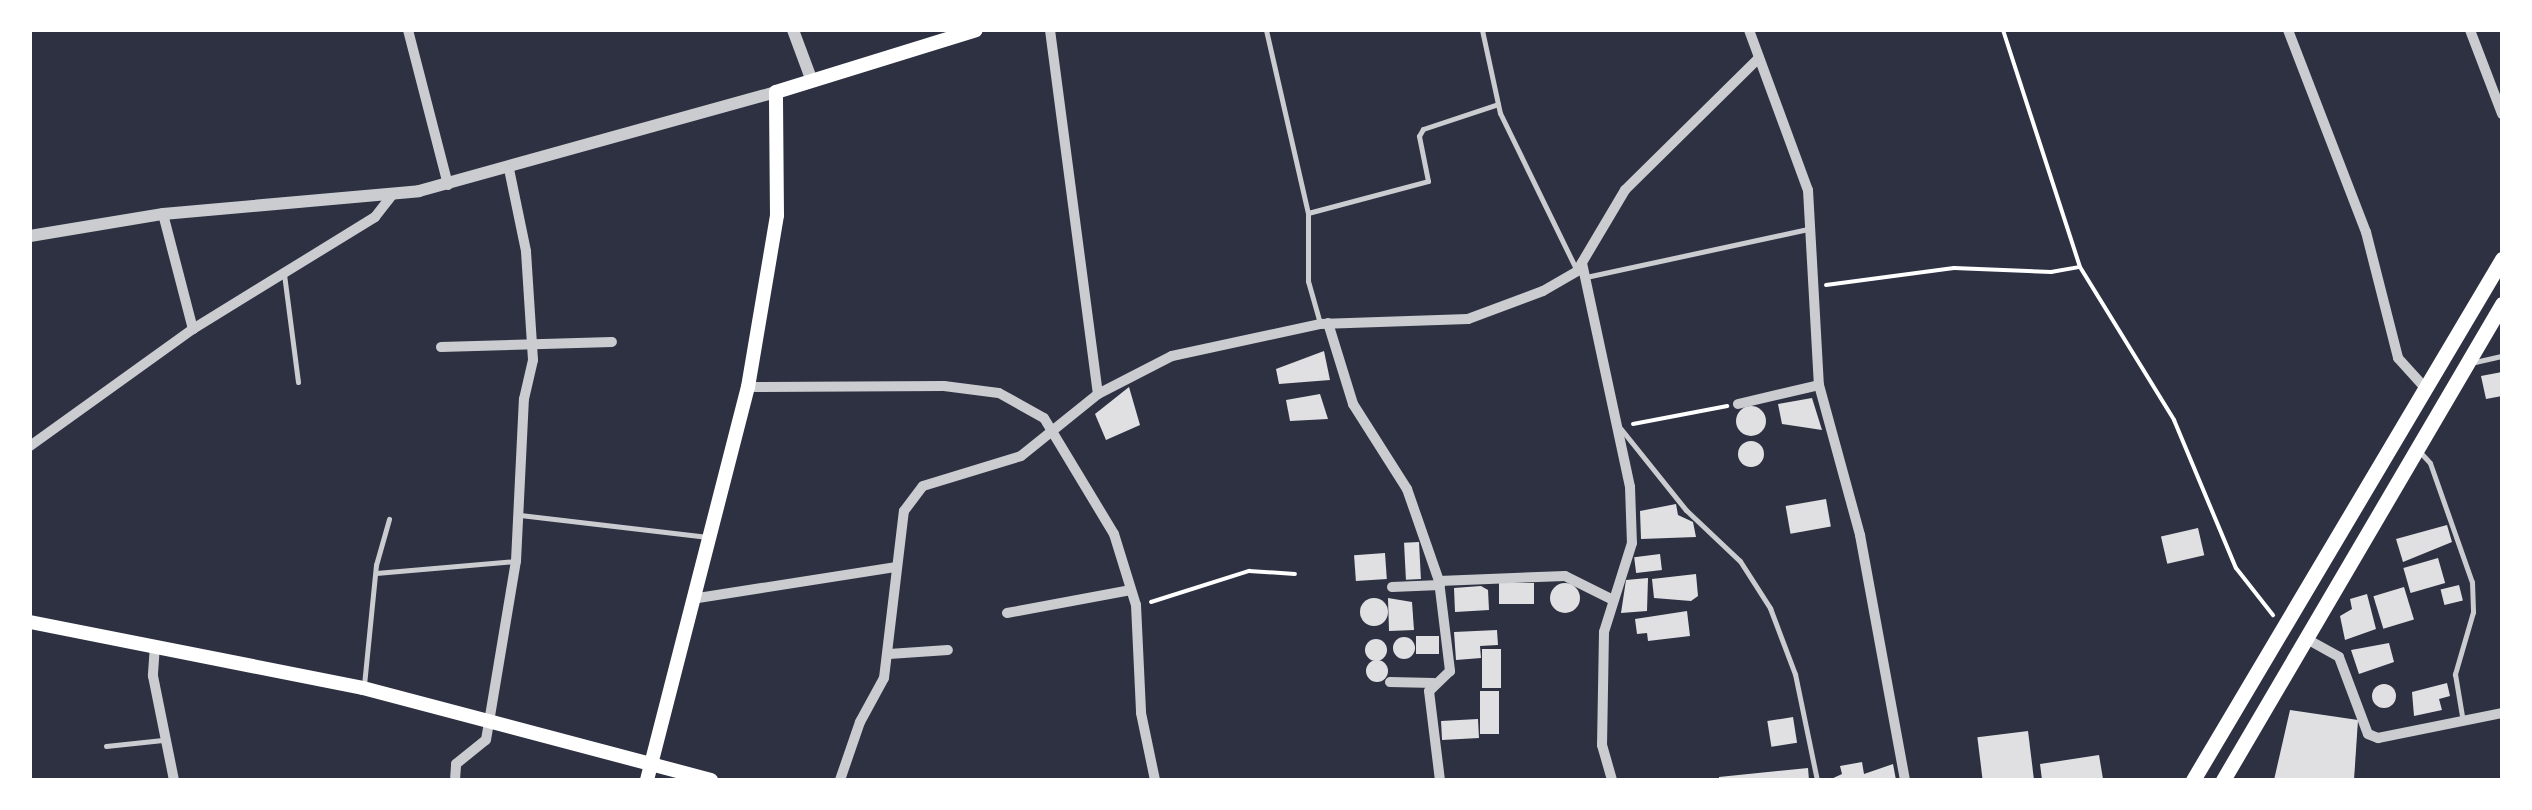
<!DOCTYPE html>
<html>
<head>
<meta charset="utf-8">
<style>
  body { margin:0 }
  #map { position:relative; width:2532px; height:810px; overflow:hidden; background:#2d3142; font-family:"Archivo Narrow",sans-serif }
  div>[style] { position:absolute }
  .building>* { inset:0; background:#e0e0e3; transform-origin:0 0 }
  .round { border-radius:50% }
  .path>* { height:4px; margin:-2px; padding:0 2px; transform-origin:2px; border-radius:2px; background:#fff }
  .service>* { height:5px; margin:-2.5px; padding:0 2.5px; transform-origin:2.5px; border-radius:2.5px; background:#caccd0 }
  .minor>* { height:10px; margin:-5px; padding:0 5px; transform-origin:5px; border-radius:5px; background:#caccd0 }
  .tertiary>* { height:12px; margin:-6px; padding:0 6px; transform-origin:6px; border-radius:6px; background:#caccd0 }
  .secondary>* { height:14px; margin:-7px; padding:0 7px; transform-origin:7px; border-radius:7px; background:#fff }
  .trunk>* { height:15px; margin:-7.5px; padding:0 7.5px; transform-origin:7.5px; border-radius:7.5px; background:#fff }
  span { translate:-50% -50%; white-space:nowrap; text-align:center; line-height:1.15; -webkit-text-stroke:10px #fff; paint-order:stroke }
  .frame { position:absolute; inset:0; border:32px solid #fff; pointer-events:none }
</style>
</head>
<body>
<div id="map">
  <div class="building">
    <i style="clip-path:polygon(1324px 351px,1330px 380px,1279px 384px,1276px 369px)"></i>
    <i style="clip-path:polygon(2502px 372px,2502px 396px,2486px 399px,2481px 376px)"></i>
    <i style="clip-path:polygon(1129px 387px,1140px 425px,1106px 440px,1095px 414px)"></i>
    <i style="clip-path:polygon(1320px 394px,1328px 419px,1290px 421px,1286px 400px)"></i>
    <i style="clip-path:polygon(1812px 398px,1822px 430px,1782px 424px,1778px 404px)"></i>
    <i class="round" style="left:1736px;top:406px;width:30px;height:30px"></i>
    <i class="round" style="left:1738px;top:441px;width:26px;height:26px"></i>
    <i style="left:1826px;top:499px;width:28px;height:41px;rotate:80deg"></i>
    <i style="clip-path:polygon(1676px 504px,1678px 515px,1693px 522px,1696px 537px,1641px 539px,1640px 511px)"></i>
    <i style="clip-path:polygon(2447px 525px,2452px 542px,2403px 562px,2396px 539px)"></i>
    <i style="left:2198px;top:528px;width:28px;height:38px;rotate:77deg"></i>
    <i style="left:1419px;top:542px;width:37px;height:15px;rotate:87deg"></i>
    <i style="left:1385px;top:553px;width:26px;height:31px;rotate:86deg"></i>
    <i style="left:1660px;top:554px;width:16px;height:26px;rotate:83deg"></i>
    <i style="left:2438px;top:558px;width:26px;height:36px;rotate:74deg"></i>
    <i style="clip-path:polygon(1696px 574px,1698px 596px,1691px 601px,1654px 598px,1652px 579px)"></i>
    <i style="clip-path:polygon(1648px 578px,1647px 611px,1621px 613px,1626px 580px)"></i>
    <i class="round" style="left:1550px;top:583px;width:30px;height:30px"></i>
    <i style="left:1534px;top:583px;width:21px;height:35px;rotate:90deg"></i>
    <i style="left:2459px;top:585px;width:16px;height:19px;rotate:76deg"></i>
    <i style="clip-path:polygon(1481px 586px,1488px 590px,1489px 610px,1455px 612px,1454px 588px)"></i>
    <i style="left:2404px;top:587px;width:34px;height:32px;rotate:73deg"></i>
    <i style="clip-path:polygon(2367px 594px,2376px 629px,2345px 640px,2340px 616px,2352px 609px,2350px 599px)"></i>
    <i class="round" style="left:1360px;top:598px;width:28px;height:28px"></i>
    <i style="clip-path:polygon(1388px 598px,1412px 602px,1414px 630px,1389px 631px)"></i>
    <i style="clip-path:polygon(1687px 611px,1690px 636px,1648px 641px,1647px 633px,1637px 634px,1635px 619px)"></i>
    <i style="clip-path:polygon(1497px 630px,1498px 645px,1480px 646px,1481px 658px,1456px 660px,1454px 632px)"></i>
    <i style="left:1416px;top:636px;width:23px;height:18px"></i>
    <i class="round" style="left:1393px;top:637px;width:22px;height:22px"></i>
    <i class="round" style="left:1365px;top:639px;width:22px;height:22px"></i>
    <i style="clip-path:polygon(2389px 643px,2394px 662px,2359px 674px,2351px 650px)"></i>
    <i style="left:1482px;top:649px;width:19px;height:39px"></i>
    <i class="round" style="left:1366px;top:660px;width:22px;height:22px"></i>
    <i style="clip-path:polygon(2447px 683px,2450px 696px,2439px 699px,2442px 710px,2414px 716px,2412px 692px)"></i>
    <i class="round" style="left:2372px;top:684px;width:24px;height:24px"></i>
    <i style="left:1480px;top:691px;width:19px;height:43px"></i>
    <i style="clip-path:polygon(2290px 710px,2358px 720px,2354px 780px,2274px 780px)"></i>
    <i style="left:1793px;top:717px;width:26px;height:26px;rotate:81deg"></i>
    <i style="left:1478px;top:719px;width:19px;height:37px;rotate:87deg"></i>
    <i style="left:2028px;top:731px;width:49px;height:51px;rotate:83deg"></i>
    <i style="clip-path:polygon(2099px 755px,2103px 779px,2042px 780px,2040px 764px)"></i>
    <i style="clip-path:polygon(1862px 762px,1864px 774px,1893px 764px,1896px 780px,1829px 780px,1842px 774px,1840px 766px)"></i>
    <i style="clip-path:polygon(1808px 768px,1809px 780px,1719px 780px,1719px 777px)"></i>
  </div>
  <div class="path">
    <i style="left:2003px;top:30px;width:249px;rotate:72deg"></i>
    <i style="left:2080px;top:267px;width:180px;rotate:58.4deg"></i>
    <i style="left:2174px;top:420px;width:160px;rotate:67.3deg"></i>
    <i style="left:2236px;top:568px;width:60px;rotate:51.8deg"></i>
    <i style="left:1826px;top:285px;width:129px;rotate:-7.6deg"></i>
    <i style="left:1954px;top:268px;width:97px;rotate:2.4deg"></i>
    <i style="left:2051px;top:272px;width:28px;rotate:-10deg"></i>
    <i style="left:1633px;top:424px;width:96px;rotate:-10.8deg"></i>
    <i style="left:1151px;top:602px;width:103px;rotate:-17.6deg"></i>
    <i style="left:1249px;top:571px;width:46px;rotate:3.7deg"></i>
  </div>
  <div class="service">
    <i style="left:1266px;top:30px;width:188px;rotate:77.1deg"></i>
    <i style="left:1308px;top:213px;width:124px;rotate:-14.9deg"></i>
    <i style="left:1428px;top:181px;width:46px;rotate:-101.3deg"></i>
    <i style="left:1419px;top:136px;width:8px;rotate:-60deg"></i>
    <i style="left:1423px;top:129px;width:79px;rotate:-18.4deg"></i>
    <i style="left:1482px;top:30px;width:85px;rotate:77.8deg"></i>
    <i style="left:1500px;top:113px;width:176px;rotate:64deg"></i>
    <i style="left:1308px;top:213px;width:68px;rotate:90deg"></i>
    <i style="left:1308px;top:281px;width:44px;rotate:74.1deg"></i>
    <i style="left:284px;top:274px;width:109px;rotate:82.6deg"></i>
    <i style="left:1586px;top:277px;width:227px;rotate:-12.2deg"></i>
    <i style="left:2475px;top:362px;width:28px;rotate:-13deg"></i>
    <i style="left:1621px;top:429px;width:104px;rotate:51.3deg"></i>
    <i style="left:1686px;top:510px;width:74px;rotate:43.4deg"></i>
    <i style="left:1740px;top:561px;width:56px;rotate:57.4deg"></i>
    <i style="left:1770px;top:608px;width:71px;rotate:69.3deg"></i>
    <i style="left:1795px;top:674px;width:108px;rotate:78.3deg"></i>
    <i style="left:2419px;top:451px;width:16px;rotate:47deg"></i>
    <i style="left:2430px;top:463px;width:126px;rotate:70.6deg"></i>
    <i style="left:2472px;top:582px;width:30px;rotate:88deg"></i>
    <i style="left:2473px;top:612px;width:65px;rotate:106.2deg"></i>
    <i style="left:2455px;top:674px;width:43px;rotate:80.5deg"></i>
    <i style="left:520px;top:515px;width:187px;rotate:6.7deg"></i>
    <i style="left:376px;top:573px;width:141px;rotate:-4.9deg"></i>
    <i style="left:364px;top:685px;width:121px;rotate:-84.3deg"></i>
    <i style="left:376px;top:565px;width:48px;rotate:-74.2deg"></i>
    <i style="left:106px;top:746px;width:57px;rotate:-6deg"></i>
  </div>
  <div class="minor">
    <i style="left:408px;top:30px;width:160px;rotate:75.5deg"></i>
    <i style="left:1050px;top:30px;width:367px;rotate:82.5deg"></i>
    <i style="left:1749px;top:30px;width:171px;rotate:69.8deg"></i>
    <i style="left:1808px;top:190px;width:195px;rotate:86.8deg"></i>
    <i style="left:1819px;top:385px;width:156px;rotate:74.7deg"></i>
    <i style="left:1860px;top:535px;width:249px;rotate:79.6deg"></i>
    <i style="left:2288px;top:30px;width:217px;rotate:68.9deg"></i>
    <i style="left:2366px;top:232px;width:130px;rotate:75.7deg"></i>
    <i style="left:2398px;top:358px;width:43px;rotate:47.8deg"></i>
    <i style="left:2470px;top:30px;width:90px;rotate:69.1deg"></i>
    <i style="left:163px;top:214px;width:119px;rotate:75.4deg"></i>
    <i style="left:1582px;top:263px;width:229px;rotate:77.9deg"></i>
    <i style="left:1630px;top:487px;width:56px;rotate:88deg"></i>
    <i style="left:1632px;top:543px;width:93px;rotate:107.5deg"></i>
    <i style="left:1604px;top:632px;width:113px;rotate:91deg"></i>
    <i style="left:1602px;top:745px;width:36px;rotate:74deg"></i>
    <i style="left:1328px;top:323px;width:85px;rotate:72.8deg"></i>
    <i style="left:1353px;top:404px;width:101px;rotate:57.6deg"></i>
    <i style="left:1407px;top:489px;width:97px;rotate:70.8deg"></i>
    <i style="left:1439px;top:581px;width:91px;rotate:83deg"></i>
    <i style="left:1450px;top:671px;width:29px;rotate:136deg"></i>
    <i style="left:1429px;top:691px;width:90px;rotate:83deg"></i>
    <i style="left:441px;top:347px;width:171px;rotate:-1.7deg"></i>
    <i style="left:748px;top:387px;width:196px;rotate:-0.3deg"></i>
    <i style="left:944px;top:386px;width:55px;rotate:7.3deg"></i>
    <i style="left:999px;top:393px;width:51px;rotate:29.1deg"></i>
    <i style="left:1044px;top:418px;width:135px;rotate:58.9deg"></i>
    <i style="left:1114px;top:534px;width:74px;rotate:72.8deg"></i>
    <i style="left:1136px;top:605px;width:108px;rotate:87.3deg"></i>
    <i style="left:1141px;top:713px;width:68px;rotate:78.2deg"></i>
    <i style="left:1738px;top:404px;width:83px;rotate:-13.2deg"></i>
    <i style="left:30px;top:446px;width:201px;rotate:-35.7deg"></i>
    <i style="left:193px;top:329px;width:214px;rotate:-31.6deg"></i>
    <i style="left:375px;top:217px;width:28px;rotate:-52deg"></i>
    <i style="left:1439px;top:581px;width:126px;rotate:-2.3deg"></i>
    <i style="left:1565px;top:576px;width:51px;rotate:26.6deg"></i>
    <i style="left:1392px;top:587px;width:48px;rotate:-2.4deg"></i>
    <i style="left:698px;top:598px;width:201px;rotate:-8.9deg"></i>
    <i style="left:1007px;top:613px;width:126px;rotate:-10.5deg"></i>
    <i style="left:2305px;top:638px;width:39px;rotate:29deg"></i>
    <i style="left:2339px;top:657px;width:82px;rotate:69.4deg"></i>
    <i style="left:2368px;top:734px;width:11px;rotate:22deg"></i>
    <i style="left:2378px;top:738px;width:126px;rotate:-11.4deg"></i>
    <i style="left:155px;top:645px;width:31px;rotate:94deg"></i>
    <i style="left:153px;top:676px;width:106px;rotate:78.6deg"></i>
    <i style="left:889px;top:654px;width:59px;rotate:-3.9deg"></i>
    <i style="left:1390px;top:682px;width:44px;rotate:1.3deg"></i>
    <i style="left:455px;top:780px;width:16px;rotate:-86deg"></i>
    <i style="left:456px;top:764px;width:38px;rotate:-39deg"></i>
    <i style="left:486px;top:740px;width:181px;rotate:-80.5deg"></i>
    <i style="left:516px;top:561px;width:162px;rotate:-87.2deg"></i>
    <i style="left:524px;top:399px;width:40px;rotate:-77deg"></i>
    <i style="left:533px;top:360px;width:109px;rotate:-93.7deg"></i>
    <i style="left:526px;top:251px;width:84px;rotate:-101.7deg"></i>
    <i style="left:840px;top:780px;width:61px;rotate:-71deg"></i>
    <i style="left:860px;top:722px;width:50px;rotate:-61.4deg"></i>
    <i style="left:884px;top:678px;width:168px;rotate:-83.2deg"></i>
    <i style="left:904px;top:511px;width:31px;rotate:-53deg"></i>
    <i style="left:923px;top:486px;width:102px;rotate:-17deg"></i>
    <i style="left:1021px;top:456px;width:99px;rotate:-38.8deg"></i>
    <i style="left:1098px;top:394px;width:83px;rotate:-27.2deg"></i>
    <i style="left:1172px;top:356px;width:151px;rotate:-12.2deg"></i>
    <i style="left:1320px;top:324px;width:148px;rotate:-1.9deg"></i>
    <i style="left:1468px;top:319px;width:80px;rotate:-20.5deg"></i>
    <i style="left:1543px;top:291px;width:39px;rotate:-30deg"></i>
    <i style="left:1577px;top:271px;width:94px;rotate:-59.3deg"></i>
    <i style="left:1625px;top:190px;width:188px;rotate:-44.6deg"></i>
  </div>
  <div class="tertiary">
    <i style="left:793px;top:30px;width:54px;rotate:69.6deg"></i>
    <i style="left:30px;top:236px;width:135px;rotate:-9.4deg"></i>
    <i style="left:163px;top:214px;width:257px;rotate:-5.1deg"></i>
    <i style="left:419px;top:191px;width:370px;rotate:-15.5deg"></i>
  </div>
  <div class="secondary">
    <i style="left:30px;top:622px;width:339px;rotate:11.2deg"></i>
    <i style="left:363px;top:688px;width:360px;rotate:14.8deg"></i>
    <i style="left:647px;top:780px;width:406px;rotate:-75.6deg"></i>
    <i style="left:748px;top:387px;width:174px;rotate:-80.4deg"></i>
    <i style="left:777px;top:215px;width:123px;rotate:-90.5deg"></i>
    <i style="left:776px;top:92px;width:209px;rotate:-17.2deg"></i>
  </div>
  <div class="trunk">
    <i style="left:2193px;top:780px;width:606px;rotate:-59.33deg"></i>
    <i style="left:2223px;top:780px;width:552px;rotate:-59.62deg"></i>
  </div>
  <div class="frame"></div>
</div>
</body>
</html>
